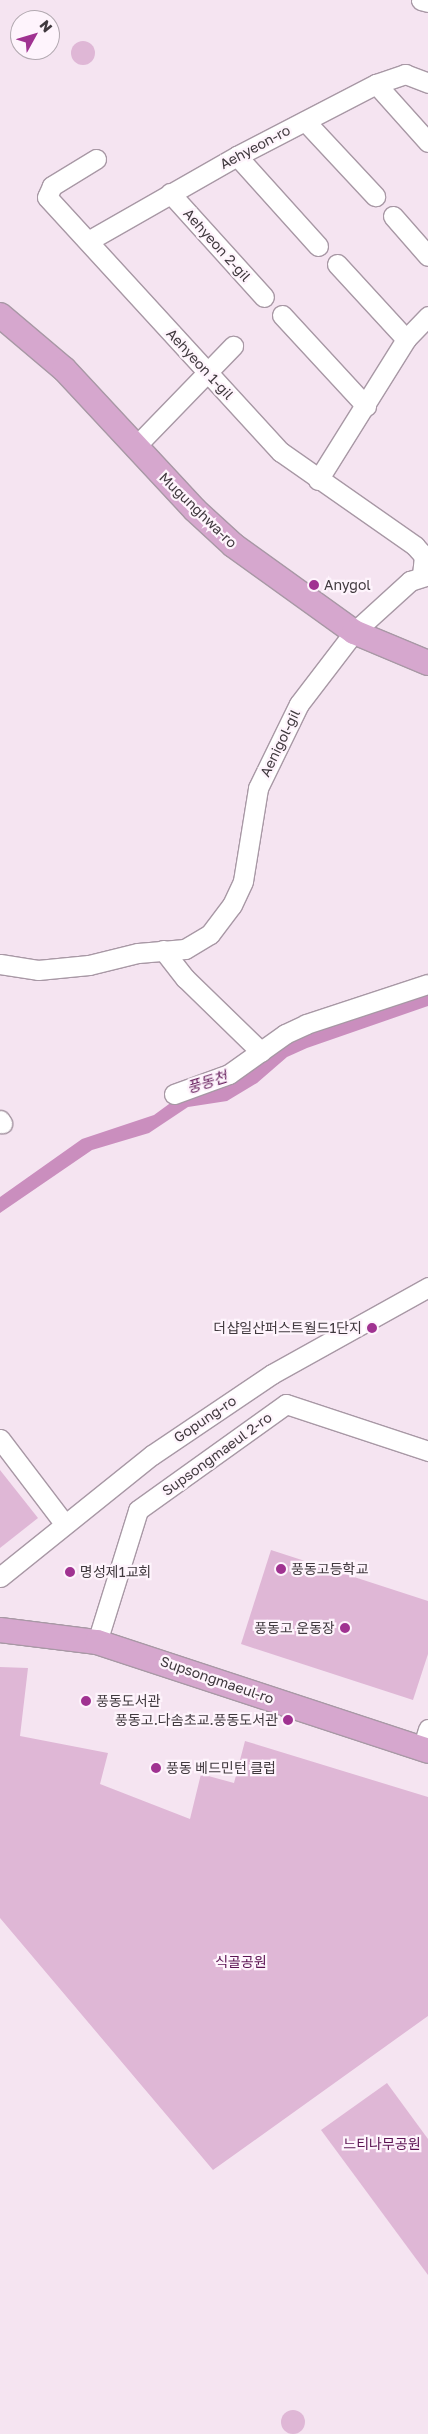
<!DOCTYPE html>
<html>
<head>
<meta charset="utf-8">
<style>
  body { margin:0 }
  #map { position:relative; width:428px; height:2434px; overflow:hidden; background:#f5e4f1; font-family:"Golos Text","Noto Sans KR",sans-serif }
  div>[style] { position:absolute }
  .green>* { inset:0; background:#dfb7d6 }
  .round { border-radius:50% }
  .water>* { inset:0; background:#ca8ebe }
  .roads { filter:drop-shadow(1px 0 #a898a5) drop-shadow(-1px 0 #a898a5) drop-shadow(0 1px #a898a5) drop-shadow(0 -1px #a898a5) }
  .minor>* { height:19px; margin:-9.5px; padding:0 9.5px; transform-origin:9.5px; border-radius:9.5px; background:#fff }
  .major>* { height:24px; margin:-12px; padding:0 12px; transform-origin:12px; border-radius:12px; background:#d6a7ce }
  .dots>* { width:14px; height:14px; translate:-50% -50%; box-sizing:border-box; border:2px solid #fef4fc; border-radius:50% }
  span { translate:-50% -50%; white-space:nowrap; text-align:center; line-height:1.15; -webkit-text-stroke:4.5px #fef4fc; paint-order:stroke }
  .street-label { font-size:14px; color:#40393e }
  .poi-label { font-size:14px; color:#40393e }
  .left { translate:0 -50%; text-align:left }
  .right { translate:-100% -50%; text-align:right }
  .park-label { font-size:14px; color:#5b1352 }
  .water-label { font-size:15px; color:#69225f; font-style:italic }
  .north { position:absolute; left:10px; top:10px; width:50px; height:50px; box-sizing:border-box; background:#fef4fc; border:1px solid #b2a9b0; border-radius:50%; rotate:51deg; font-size:14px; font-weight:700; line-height:20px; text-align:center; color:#40393e }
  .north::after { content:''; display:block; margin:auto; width:18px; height:22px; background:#a03291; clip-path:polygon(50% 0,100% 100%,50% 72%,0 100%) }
</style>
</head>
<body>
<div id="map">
  <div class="green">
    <i class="round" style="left:71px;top:41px;width:24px;height:24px"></i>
    <i style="clip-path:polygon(0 1470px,38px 1518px,0 1548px)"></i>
    <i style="clip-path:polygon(271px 1550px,428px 1601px,428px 1654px,413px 1700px,241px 1644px)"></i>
    <i style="clip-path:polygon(0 1667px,28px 1668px,20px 1736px,108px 1753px,100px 1784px,190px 1819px,201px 1774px,234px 1783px,245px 1741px,428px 1797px,428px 2016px,213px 2170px,0 1918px)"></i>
    <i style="clip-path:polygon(387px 2083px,428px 2139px,428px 2275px,321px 2130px)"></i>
    <i class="round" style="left:281px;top:2410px;width:24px;height:24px"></i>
  </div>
  <div class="water">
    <i style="clip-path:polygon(428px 989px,428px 1006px,307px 1048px,287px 1057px,257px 1083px,227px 1101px,188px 1107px,149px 1133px,92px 1150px,0 1213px,0 1197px,82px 1139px,154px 1115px,180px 1096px,292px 1037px)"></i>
  </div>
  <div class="roads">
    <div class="minor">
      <i style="left:421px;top:0;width:7px;rotate:16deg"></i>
      <i style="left:376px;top:84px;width:78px;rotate:48.1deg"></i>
      <i style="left:305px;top:121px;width:103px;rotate:47deg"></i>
      <i style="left:237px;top:156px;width:121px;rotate:48deg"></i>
      <i style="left:96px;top:159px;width:52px;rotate:148.5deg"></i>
      <i style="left:52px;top:186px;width:12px;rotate:114deg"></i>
      <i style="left:47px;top:197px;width:346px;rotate:47.5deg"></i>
      <i style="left:281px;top:452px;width:164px;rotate:35deg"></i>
      <i style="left:415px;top:546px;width:13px;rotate:48deg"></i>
      <i style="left:424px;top:556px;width:19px;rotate:96deg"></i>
      <i style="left:170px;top:193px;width:140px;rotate:47.9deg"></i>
      <i style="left:393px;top:216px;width:53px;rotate:48.8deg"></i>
      <i style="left:88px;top:241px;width:172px;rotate:-29.7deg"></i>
      <i style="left:237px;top:156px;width:157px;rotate:-27.4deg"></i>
      <i style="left:376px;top:84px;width:31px;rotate:-19deg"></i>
      <i style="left:405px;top:74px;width:25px;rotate:21deg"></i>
      <i style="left:337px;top:264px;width:102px;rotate:47.4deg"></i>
      <i style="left:282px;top:315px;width:124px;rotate:47.3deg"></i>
      <i style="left:135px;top:447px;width:141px;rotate:-45.9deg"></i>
      <i style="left:318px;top:480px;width:166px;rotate:-58deg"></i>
      <i style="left:406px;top:339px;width:32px;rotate:-46deg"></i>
      <i style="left:163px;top:950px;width:36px;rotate:52deg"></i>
      <i style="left:185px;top:978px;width:106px;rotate:44.2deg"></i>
      <i style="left:0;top:964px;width:38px;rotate:9deg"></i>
      <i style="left:38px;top:970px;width:51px;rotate:-5.6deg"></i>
      <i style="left:89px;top:965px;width:50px;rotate:-13.8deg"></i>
      <i style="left:138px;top:953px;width:47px;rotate:-4.9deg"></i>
      <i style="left:185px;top:949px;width:29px;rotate:-31deg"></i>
      <i style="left:210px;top:934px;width:36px;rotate:-53deg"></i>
      <i style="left:232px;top:905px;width:26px;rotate:-65deg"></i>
      <i style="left:243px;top:881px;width:94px;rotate:-80.8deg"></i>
      <i style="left:258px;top:788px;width:93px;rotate:-64deg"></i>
      <i style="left:299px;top:704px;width:91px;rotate:-52.6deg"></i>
      <i style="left:354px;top:632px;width:76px;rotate:-42.3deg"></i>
      <i style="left:410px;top:581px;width:19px;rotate:-18deg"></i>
      <i style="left:174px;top:1094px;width:59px;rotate:-20deg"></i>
      <i style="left:229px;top:1074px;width:69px;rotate:-35.5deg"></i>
      <i style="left:285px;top:1034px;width:23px;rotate:-25deg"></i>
      <i style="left:306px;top:1024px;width:128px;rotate:-18.2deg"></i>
      <i style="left:0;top:1120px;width:4px;rotate:56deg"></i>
      <i style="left:0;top:1439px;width:104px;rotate:52.8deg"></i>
      <i style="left:0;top:1577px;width:195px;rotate:-38.8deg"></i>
      <i style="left:152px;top:1455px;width:145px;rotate:-34deg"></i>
      <i style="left:272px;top:1374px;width:179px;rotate:-29.1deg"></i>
      <i style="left:97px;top:1642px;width:138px;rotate:-72.7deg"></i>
      <i style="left:138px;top:1510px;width:182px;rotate:-35.6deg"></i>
      <i style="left:286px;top:1404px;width:150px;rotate:18.3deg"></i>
      <i style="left:422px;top:1749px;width:21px;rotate:-73deg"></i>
    </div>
    <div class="major">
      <i style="left:0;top:315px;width:84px;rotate:40.2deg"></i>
      <i style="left:64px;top:369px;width:192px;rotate:47.1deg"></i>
      <i style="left:195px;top:510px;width:52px;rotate:42.6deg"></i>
      <i style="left:233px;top:545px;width:149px;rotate:35.7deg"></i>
      <i style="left:354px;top:632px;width:80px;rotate:22.7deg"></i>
      <i style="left:0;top:1630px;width:98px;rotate:7.1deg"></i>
      <i style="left:97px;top:1642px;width:348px;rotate:18.2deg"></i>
    </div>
  </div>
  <div class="dots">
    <i style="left:314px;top:585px;background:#a03291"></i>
    <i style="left:372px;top:1328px;background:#a03291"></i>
    <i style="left:281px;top:1569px;background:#a03291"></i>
    <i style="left:70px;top:1572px;background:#a03291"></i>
    <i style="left:345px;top:1628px;background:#a03291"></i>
    <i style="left:86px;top:1701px;background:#a03291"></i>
    <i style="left:288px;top:1720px;background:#a03291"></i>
    <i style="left:156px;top:1768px;background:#a03291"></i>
  </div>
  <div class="street-label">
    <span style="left:255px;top:147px;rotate:-28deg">Aehyeon-ro</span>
    <span style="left:217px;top:245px;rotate:48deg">Aehyeon 2-gil</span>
    <span style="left:200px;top:364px;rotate:47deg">Aehyeon 1-gil</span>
    <span style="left:198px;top:510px;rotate:44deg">Mugunghwa-ro</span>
    <span style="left:280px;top:743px;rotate:-64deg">Aenigol-gil</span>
    <span style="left:205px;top:1419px;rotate:-34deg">Gopung-ro</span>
    <span style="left:217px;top:1454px;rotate:-36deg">Supsongmaeul 2-ro</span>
    <span style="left:217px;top:1680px;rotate:19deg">Supsongmaeul-ro</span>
  </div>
  <div class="poi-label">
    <span class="left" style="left:324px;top:585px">Anygol</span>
    <span class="right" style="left:362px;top:1328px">더샵일산퍼스트월드1단지</span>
    <span class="left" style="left:291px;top:1569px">풍동고등학교</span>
    <span class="left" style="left:80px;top:1572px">명성제1교회</span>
    <span class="right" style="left:335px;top:1628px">풍동고 운동장</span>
    <span class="left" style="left:96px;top:1701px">풍동도서관</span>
    <span class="right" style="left:278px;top:1720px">풍동고.다솜초교.풍동도서관</span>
    <span class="left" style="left:166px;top:1768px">풍동 베드민턴 클럽</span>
  </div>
  <div class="park-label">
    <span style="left:241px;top:1962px">식골공원</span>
    <span style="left:382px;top:2144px">느티나무공원</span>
  </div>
  <div class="water-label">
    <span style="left:207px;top:1082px;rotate:-17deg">풍동천</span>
  </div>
  <div class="north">N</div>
</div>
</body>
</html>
